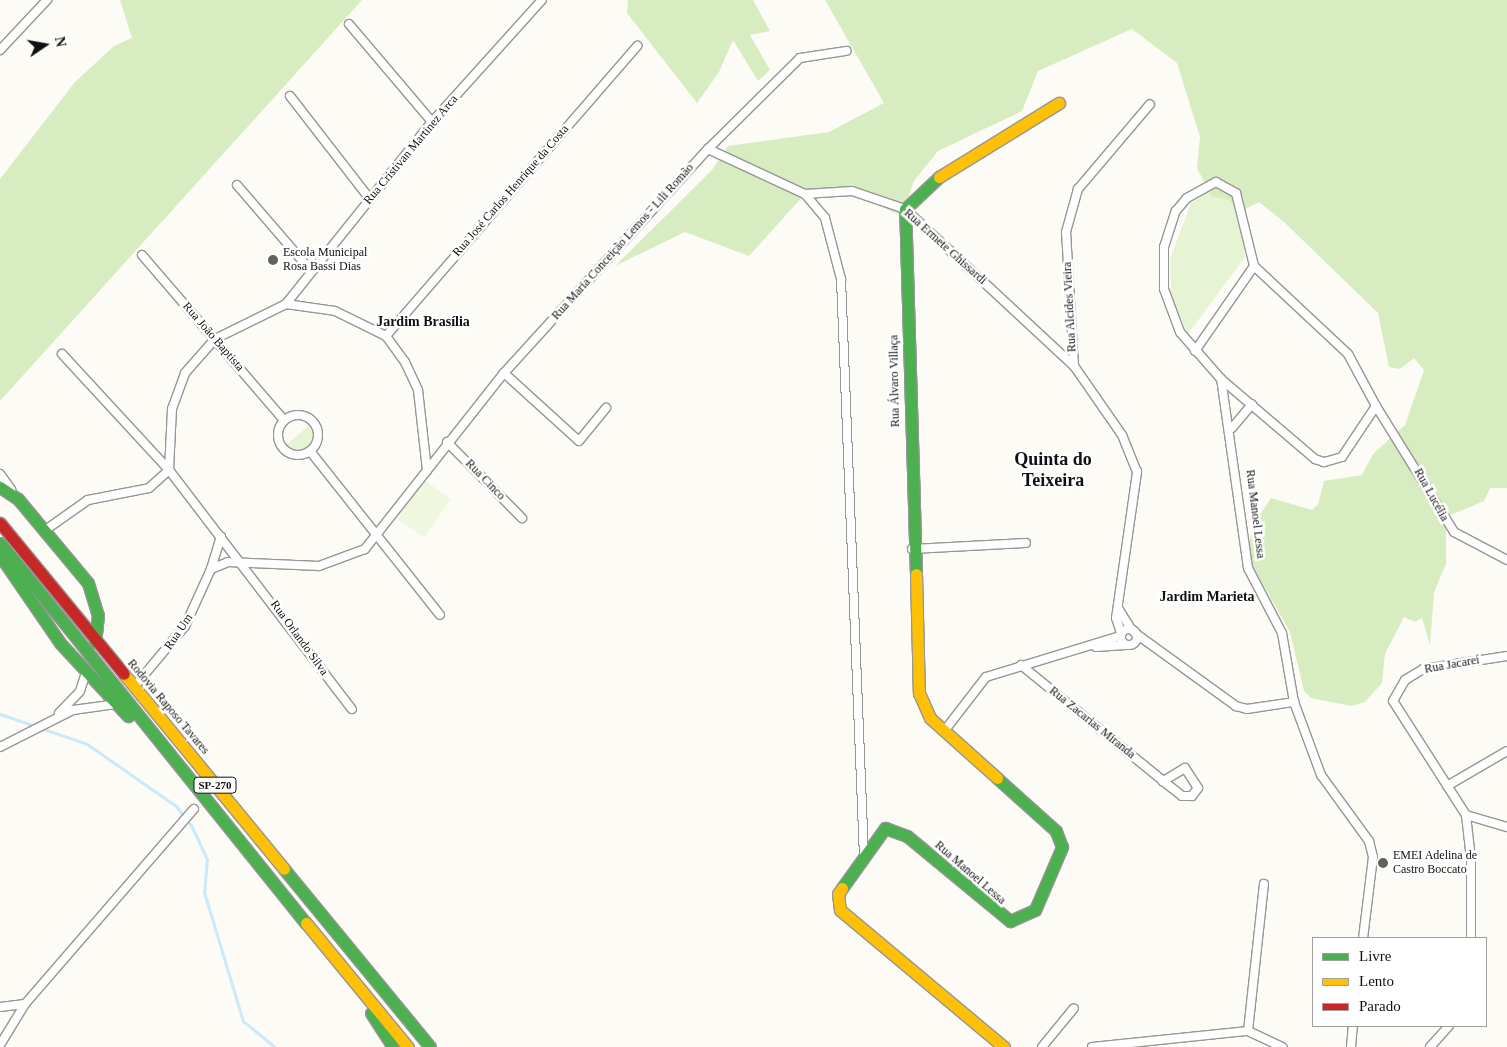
<!DOCTYPE html>
<html>
<head>
<meta charset="utf-8">
<style>
  body { margin:0 }
  #map { position:relative; width:1507px; height:1047px; overflow:hidden; background:#fcfbf6; font-family:Georgia,serif }
  div>[style] { position:absolute }
  .green>* { inset:0; background:#e7f4d4 }
  .forest>* { inset:0; background:#d8ecc2 }
  .pitch>* { inset:0; background:#f0f7df; transform-origin:0 0 }
  .stream>* { height:3px; margin:-1.5px; padding:0 1.5px; transform-origin:1.5px; border-radius:1.5px; background:#caeafa }
  .roads { filter:drop-shadow(1px 0 #969694) drop-shadow(-1px 0 #969694) drop-shadow(0 1px #969694) drop-shadow(0 -1px #969694) }
  .street>* { height:8px; margin:-4px; padding:0 4px; transform-origin:4px; border-radius:4px; background:#fffefe }
  .street>.ring { margin:-4px; padding:0; box-sizing:content-box; background:none; border:8px solid #fffefe; border-radius:50% }
  .fast>* { height:11px; margin:-5.5px; padding:0 5.5px; transform-origin:5.5px; border-radius:5.5px; background:#4caf50 }
  .slow>* { height:11px; margin:-5.5px; padding:0 5.5px; transform-origin:5.5px; border-radius:5.5px; background:#ffc107 }
  .jam>* { height:11px; margin:-5.5px; padding:0 5.5px; transform-origin:5.5px; border-radius:5.5px; background:#c62828 }
  .dots>* { width:14px; height:14px; translate:-50% -50%; box-sizing:border-box; border:2px solid #fff; border-radius:50% }
  span { translate:-50% -50%; white-space:nowrap; text-align:center; line-height:1.15; -webkit-text-stroke:5px #fff; paint-order:stroke }
  .shield-label span { padding:1px 4px; background:#fff; border:1px solid; border-radius:4px; -webkit-text-stroke-width:0 }
  .shield-label { font-size:11px; color:#101010; font-weight:700 }
  .street-label { font-size:12px; color:#101010 }
  .poi-label { font-size:12px; color:#101010 }
  .left { translate:0 -50%; text-align:left }
  .neighbourhood-label { font-size:14px; color:#101010; font-weight:700 }
  .district-label { font-size:18px; color:#101010; font-weight:700 }
  .legend { position:absolute; left:1312px; top:937px; width:175px; height:90px; box-sizing:border-box; background:#fff; border:1px solid #9f9f9f; margin:0; padding:6px 9px; list-style:none; font-size:15px; color:#101010 }
  .legend li { display:flex; align-items:center; gap:10px; height:25px }
  .legend b { width:25px; border:1px solid #9f9f9f }
  .north { position:absolute; left:20px; top:20px; width:50px; height:50px; -webkit-text-stroke:4px #fff; paint-order:stroke; rotate:78deg; font-size:14px; font-weight:700; line-height:20px; text-align:center; color:#101010 }
  .north::after { content:''; display:block; margin:auto; width:18px; height:22px; background:#101010; clip-path:polygon(50% 0,100% 100%,50% 72%,0 100%) }
</style>
</head>
<body>
<div id="map">
  <div class="green">
    <i style="clip-path:polygon(1221px 191px,1232px 198px,1239px 213px,1245px 257px,1188px 334px,1171px 296px,1170px 259px,1191px 203px,1208px 192px)"></i>
    <i style="clip-path:polygon(312px 423px,316px 435px,313px 447px,300px 453px,288px 450px,285px 446px)"></i>
  </div>
  <div class="forest">
    <i style="clip-path:polygon(120px 0,362px 0,0 401px,0 179px,75px 82px,114px 46px,132px 38px)"></i>
    <i style="clip-path:polygon(628px 0,753px 0,770px 31px,750px 35px,770px 70px,758px 81px,733px 40px,719px 72px,697px 103px,627px 13px)"></i>
    <i style="clip-path:polygon(825px 0,1507px 0,1507px 488px,1490px 488px,1484px 501px,1446px 517px,1446px 564px,1434px 592px,1430px 645px,1422px 618px,1415px 622px,1404px 617px,1385px 654px,1382px 683px,1365px 702px,1351px 706px,1311px 698px,1304px 691px,1290px 632px,1248px 558px,1247px 550px,1254px 524px,1271px 498px,1312px 510px,1318px 504px,1324px 481px,1362px 475px,1373px 454px,1405px 425px,1424px 370px,1414px 358px,1400px 369px,1389px 367px,1378px 313px,1284px 222px,1259px 202px,1240px 212px,1229px 200px,1212px 197px,1197px 168px,1200px 137px,1177px 63px,1132px 29px,1038px 71px,1022px 111px,938px 151px,914px 181px,902px 216px,851px 193px,804px 195px,749px 256px,685px 232px,615px 266px,712px 170px,728px 146px,829px 132px,884px 103px)"></i>
  </div>
  <div class="pitch">
    <i style="left:424px;top:480px;width:33px;height:47px;rotate:35deg"></i>
  </div>
  <div class="stream">
    <i style="left:0;top:714px;width:92px;rotate:19deg"></i>
    <i style="left:87px;top:744px;width:108px;rotate:34.9deg"></i>
    <i style="left:176px;top:806px;width:24px;rotate:52deg"></i>
    <i style="left:191px;top:825px;width:38px;rotate:65deg"></i>
    <i style="left:207px;top:859px;width:33px;rotate:95deg"></i>
    <i style="left:204px;top:892px;width:135px;rotate:73.2deg"></i>
    <i style="left:243px;top:1021px;width:41px;rotate:39.1deg"></i>
  </div>
  <div class="roads">
    <div class="street">
      <i style="left:349px;top:24px;width:128px;rotate:49.7deg"></i>
      <i style="left:0;top:50px;width:69px;rotate:-46.8deg"></i>
      <i style="left:290px;top:96px;width:130px;rotate:52.2deg"></i>
      <i style="left:708px;top:149px;width:107px;rotate:24.9deg"></i>
      <i style="left:805px;top:194px;width:47px;rotate:-3.7deg"></i>
      <i style="left:852px;top:191px;width:56px;rotate:18.8deg"></i>
      <i style="left:905px;top:209px;width:231px;rotate:42.9deg"></i>
      <i style="left:237px;top:185px;width:112px;rotate:49.3deg"></i>
      <i style="left:805px;top:194px;width:31px;rotate:50deg"></i>
      <i style="left:825px;top:218px;width:63px;rotate:75.3deg"></i>
      <i style="left:841px;top:279px;width:577px;rotate:87.72deg"></i>
      <i style="left:142px;top:255px;width:218px;rotate:49.3deg"></i>
      <i style="left:286px;top:304px;width:233px;rotate:-51.3deg"></i>
      <i style="left:432px;top:122px;width:164px;rotate:-48deg"></i>
      <i style="left:386px;top:336px;width:384px;rotate:-49.1deg"></i>
      <i style="left:1195px;top:351px;width:103px;rotate:-55.2deg"></i>
      <i style="left:1254px;top:266px;width:129px;rotate:43.1deg"></i>
      <i style="left:1348px;top:354px;width:59px;rotate:61.7deg"></i>
      <i style="left:1376px;top:406px;width:61px;rotate:123.7deg"></i>
      <i style="left:1342px;top:457px;width:19px;rotate:164deg"></i>
      <i style="left:1324px;top:462px;width:9px;rotate:-162deg"></i>
      <i style="left:1315px;top:459px;width:123px;rotate:-139.6deg"></i>
      <i style="left:62px;top:354px;width:158px;rotate:47.3deg"></i>
      <i style="left:169px;top:470px;width:301px;rotate:52.6deg"></i>
      <i style="left:504px;top:373px;width:101px;rotate:42.2deg"></i>
      <i style="left:579px;top:441px;width:43px;rotate:-50.7deg"></i>
      <i style="left:1376px;top:406px;width:148px;rotate:58.2deg"></i>
      <i style="left:1454px;top:532px;width:60px;rotate:27.8deg"></i>
      <i class="ring" style="left:278px;top:415px;width:32px;height:32px"></i>
      <i style="left:1232px;top:428px;width:31px;rotate:-50deg"></i>
      <i style="left:447px;top:442px;width:107px;rotate:45.4deg"></i>
      <i style="left:310px;top:451px;width:209px;rotate:51.6deg"></i>
      <i style="left:169px;top:470px;width:61px;rotate:-87.2deg"></i>
      <i style="left:172px;top:409px;width:38px;rotate:-70deg"></i>
      <i style="left:185px;top:373px;width:45px;rotate:-48.6deg"></i>
      <i style="left:215px;top:339px;width:79px;rotate:-26.2deg"></i>
      <i style="left:286px;top:304px;width:49px;rotate:8.1deg"></i>
      <i style="left:335px;top:311px;width:57px;rotate:26.1deg"></i>
      <i style="left:386px;top:336px;width:32px;rotate:54deg"></i>
      <i style="left:405px;top:362px;width:31px;rotate:65deg"></i>
      <i style="left:418px;top:390px;width:81px;rotate:83.6deg"></i>
      <i style="left:0;top:474px;width:19px;rotate:54deg"></i>
      <i style="left:44px;top:531px;width:54px;rotate:-35.2deg"></i>
      <i style="left:88px;top:500px;width:62px;rotate:-11.1deg"></i>
      <i style="left:149px;top:488px;width:27px;rotate:-42deg"></i>
      <i style="left:912px;top:549px;width:114px;rotate:-3deg"></i>
      <i style="left:211px;top:569px;width:34px;rotate:-73deg"></i>
      <i style="left:1118px;top:608px;width:26px;rotate:58deg"></i>
      <i class="ring" style="left:1121px;top:629px;width:8px;height:8px"></i>
      <i style="left:1121px;top:633px;width:16px;rotate:-108deg"></i>
      <i style="left:1116px;top:618px;width:148px;rotate:-81.8deg"></i>
      <i style="left:1137px;top:472px;width:40px;rotate:-112deg"></i>
      <i style="left:1122px;top:435px;width:84px;rotate:-124.8deg"></i>
      <i style="left:1074px;top:366px;width:134px;rotate:-93.4deg"></i>
      <i style="left:1066px;top:232px;width:45px;rotate:-74.4deg"></i>
      <i style="left:1078px;top:189px;width:111px;rotate:-49.7deg"></i>
      <i style="left:1135px;top:633px;width:125px;rotate:35.9deg"></i>
      <i style="left:1236px;top:706px;width:11px;rotate:15deg"></i>
      <i style="left:1247px;top:709px;width:48px;rotate:-8.5deg"></i>
      <i style="left:1294px;top:702px;width:70px;rotate:-99.9deg"></i>
      <i style="left:1282px;top:633px;width:73px;rotate:-117.6deg"></i>
      <i style="left:1248px;top:568px;width:191px;rotate:-98.1deg"></i>
      <i style="left:1221px;top:379px;width:62px;rotate:-131.1deg"></i>
      <i style="left:1180px;top:332px;width:46px;rotate:-110.4deg"></i>
      <i style="left:1164px;top:289px;width:42px;rotate:-90deg"></i>
      <i style="left:1164px;top:247px;width:38px;rotate:-72deg"></i>
      <i style="left:1176px;top:211px;width:17px;rotate:-50deg"></i>
      <i style="left:1187px;top:198px;width:33px;rotate:-29deg"></i>
      <i style="left:1216px;top:182px;width:23px;rotate:29deg"></i>
      <i style="left:1236px;top:193px;width:75px;rotate:76.1deg"></i>
      <i style="left:1096px;top:647px;width:30px;rotate:-4deg"></i>
      <i style="left:1021px;top:665px;width:183px;rotate:39.2deg"></i>
      <i style="left:1163px;top:781px;width:24px;rotate:38deg"></i>
      <i style="left:1182px;top:796px;width:10px"></i>
      <i style="left:1192px;top:796px;width:10px;rotate:-53deg"></i>
      <i style="left:1198px;top:788px;width:24px;rotate:-123deg"></i>
      <i style="left:1185px;top:768px;width:26px;rotate:149deg"></i>
      <i style="left:134px;top:687px;width:80px;rotate:-50.1deg"></i>
      <i style="left:185px;top:626px;width:63px;rotate:-65.5deg"></i>
      <i style="left:211px;top:569px;width:18px;rotate:-22deg"></i>
      <i style="left:228px;top:562px;width:91px;rotate:2.5deg"></i>
      <i style="left:319px;top:566px;width:49px;rotate:-20.3deg"></i>
      <i style="left:365px;top:549px;width:224px;rotate:-51.7deg"></i>
      <i style="left:504px;top:373px;width:303px;rotate:-47.7deg"></i>
      <i style="left:708px;top:149px;width:129px;rotate:-44.7deg"></i>
      <i style="left:800px;top:58px;width:47px;rotate:-8.7deg"></i>
      <i style="left:1294px;top:702px;width:78px;rotate:69.7deg"></i>
      <i style="left:1321px;top:775px;width:82px;rotate:54deg"></i>
      <i style="left:1369px;top:841px;width:16px;rotate:76deg"></i>
      <i style="left:1373px;top:857px;width:82px;rotate:97deg"></i>
      <i style="left:59px;top:713px;width:30px;rotate:-46deg"></i>
      <i style="left:80px;top:691px;width:20px;rotate:-72deg"></i>
      <i style="left:945px;top:730px;width:67px;rotate:-52.3deg"></i>
      <i style="left:986px;top:677px;width:140px;rotate:-17deg"></i>
      <i style="left:0;top:747px;width:82px;rotate:-26.9deg"></i>
      <i style="left:73px;top:710px;width:43px;rotate:-7.9deg"></i>
      <i style="left:1447px;top:786px;width:69px;rotate:-30.3deg"></i>
      <i style="left:1466px;top:815px;width:43px;rotate:16.3deg"></i>
      <i style="left:1471px;top:938px;width:79px;rotate:-90deg"></i>
      <i style="left:1471px;top:859px;width:44px;rotate:-96.5deg"></i>
      <i style="left:1466px;top:815px;width:135px;rotate:-122.6deg"></i>
      <i style="left:1393px;top:701px;width:24px;rotate:-60deg"></i>
      <i style="left:1405px;top:680px;width:21px;rotate:-31deg"></i>
      <i style="left:1423px;top:669px;width:85px;rotate:-8.8deg"></i>
      <i style="left:0;top:1007px;width:25px;rotate:-7deg"></i>
      <i style="left:1248px;top:1031px;width:148px;rotate:-83.8deg"></i>
      <i style="left:1248px;top:1031px;width:38px;rotate:25deg"></i>
      <i style="left:0;top:1045px;width:48px;rotate:-58.6deg"></i>
      <i style="left:25px;top:1004px;width:258px;rotate:-49.1deg"></i>
      <i style="left:1042px;top:1047px;width:50px;rotate:-50.6deg"></i>
      <i style="left:1092px;top:1047px;width:157px;rotate:-5.9deg"></i>
      <i style="left:1351px;top:1047px;width:21px;rotate:-85deg"></i>
      <i style="left:1430px;top:1047px;width:28px;rotate:-48deg"></i>
    </div>
    <div class="fast">
      <i style="left:0;top:487px;width:22px;rotate:34deg"></i>
      <i style="left:18px;top:499px;width:109px;rotate:50.2deg"></i>
      <i style="left:88px;top:583px;width:34px;rotate:73deg"></i>
      <i style="left:98px;top:615px;width:27px;rotate:96deg"></i>
      <i style="left:0;top:543px;width:488px;rotate:51.2deg"></i>
      <i style="left:1px;top:557px;width:104px;rotate:55.5deg"></i>
      <i style="left:60px;top:643px;width:100px;rotate:47deg"></i>
      <i style="left:916px;top:574px;width:365px;rotate:-91.7deg"></i>
      <i style="left:905px;top:209px;width:47px;rotate:-43.3deg"></i>
      <i style="left:284px;top:869px;width:230px;rotate:50.6deg"></i>
      <i style="left:842px;top:888px;width:74px;rotate:-54.4deg"></i>
      <i style="left:885px;top:828px;width:23px;rotate:20deg"></i>
      <i style="left:907px;top:836px;width:134px;rotate:39.5deg"></i>
      <i style="left:1010px;top:921px;width:27px;rotate:-24deg"></i>
      <i style="left:1035px;top:910px;width:69px;rotate:-66.8deg"></i>
      <i style="left:1062px;top:847px;width:17px;rotate:-111deg"></i>
      <i style="left:1056px;top:831px;width:79px;rotate:-138.1deg"></i>
      <i style="left:371px;top:1013px;width:40px;rotate:57.1deg"></i>
    </div>
    <div class="slow">
      <i style="left:939px;top:177px;width:141px;rotate:-31.7deg"></i>
      <i style="left:916px;top:574px;width:119px;rotate:88.6deg"></i>
      <i style="left:919px;top:693px;width:27px;rotate:66deg"></i>
      <i style="left:930px;top:718px;width:90px;rotate:41.8deg"></i>
      <i style="left:124px;top:674px;width:252px;rotate:50.6deg"></i>
      <i style="left:842px;top:888px;width:7px;rotate:124deg"></i>
      <i style="left:838px;top:894px;width:16px;rotate:83deg"></i>
      <i style="left:840px;top:910px;width:214px;rotate:39.9deg"></i>
      <i style="left:306px;top:923px;width:161px;rotate:50.6deg"></i>
    </div>
    <div class="jam">
      <i style="left:0;top:523px;width:195px;rotate:50.6deg"></i>
    </div>
  </div>
  <div class="dots">
    <i style="left:273px;top:260px;background:#636260"></i>
    <i style="left:1383px;top:863px;background:#636260"></i>
  </div>
  <div class="shield-label">
    <span style="left:215px;top:785px">SP-270</span>
  </div>
  <div class="street-label">
    <span style="left:411px;top:150px;rotate:-50deg">Rua Cristivan Martinez Arca</span>
    <span style="left:511px;top:191px;rotate:-49deg">Rua José Carlos Henrique da Costa</span>
    <span style="left:623px;top:242px;rotate:-48deg">Rua Maria Conceição Lemos - Lili Romão</span>
    <span style="left:945px;top:247px;rotate:42deg">Rua Ermete Ghissardi</span>
    <span style="left:1070px;top:307px;rotate:-93deg">Rua Alcides Vieira</span>
    <span style="left:213px;top:337px;rotate:49deg">Rua João Baptista</span>
    <span style="left:895px;top:381px;rotate:-91deg">Rua Álvaro Villaça</span>
    <span style="left:485px;top:480px;rotate:46deg">Rua Cinco</span>
    <span style="left:1431px;top:495px;rotate:61deg">Rua Lucélia</span>
    <span style="left:1255px;top:514px;rotate:83deg">Rua Manoel Lessa</span>
    <span style="left:179px;top:632px;rotate:-56deg">Rua Um</span>
    <span style="left:299px;top:638px;rotate:54deg">Rua Orlando Silva</span>
    <span style="left:1452px;top:665px;rotate:-10deg">Rua Jacareí</span>
    <span style="left:168px;top:707px;rotate:50deg">Rodovia Raposo Tavares</span>
    <span style="left:1092px;top:723px;rotate:39deg">Rua Zacarias Miranda</span>
    <span style="left:970px;top:873px;rotate:41deg">Rua Manoel Lessa</span>
  </div>
  <div class="poi-label">
    <span class="left" style="left:283px;top:260px">Escola Municipal<br>Rosa Bassi Dias</span>
    <span class="left" style="left:1393px;top:863px">EMEI Adelina de<br>Castro Boccato</span>
  </div>
  <div class="neighbourhood-label">
    <span style="left:423px;top:322px">Jardim Brasília</span>
    <span style="left:1207px;top:597px">Jardim Marieta</span>
  </div>
  <div class="district-label">
    <span style="left:1053px;top:470px">Quinta do<br>Teixeira</span>
  </div>
  <ul class="legend">
  <li><b style="height:6px;background:#4caf50"></b>Livre</li>
  <li><b style="height:6px;background:#ffc107"></b>Lento</li>
  <li><b style="height:6px;background:#c62828"></b>Parado</li>
  </ul>
  <div class="north">N</div>
</div>
</body>
</html>
